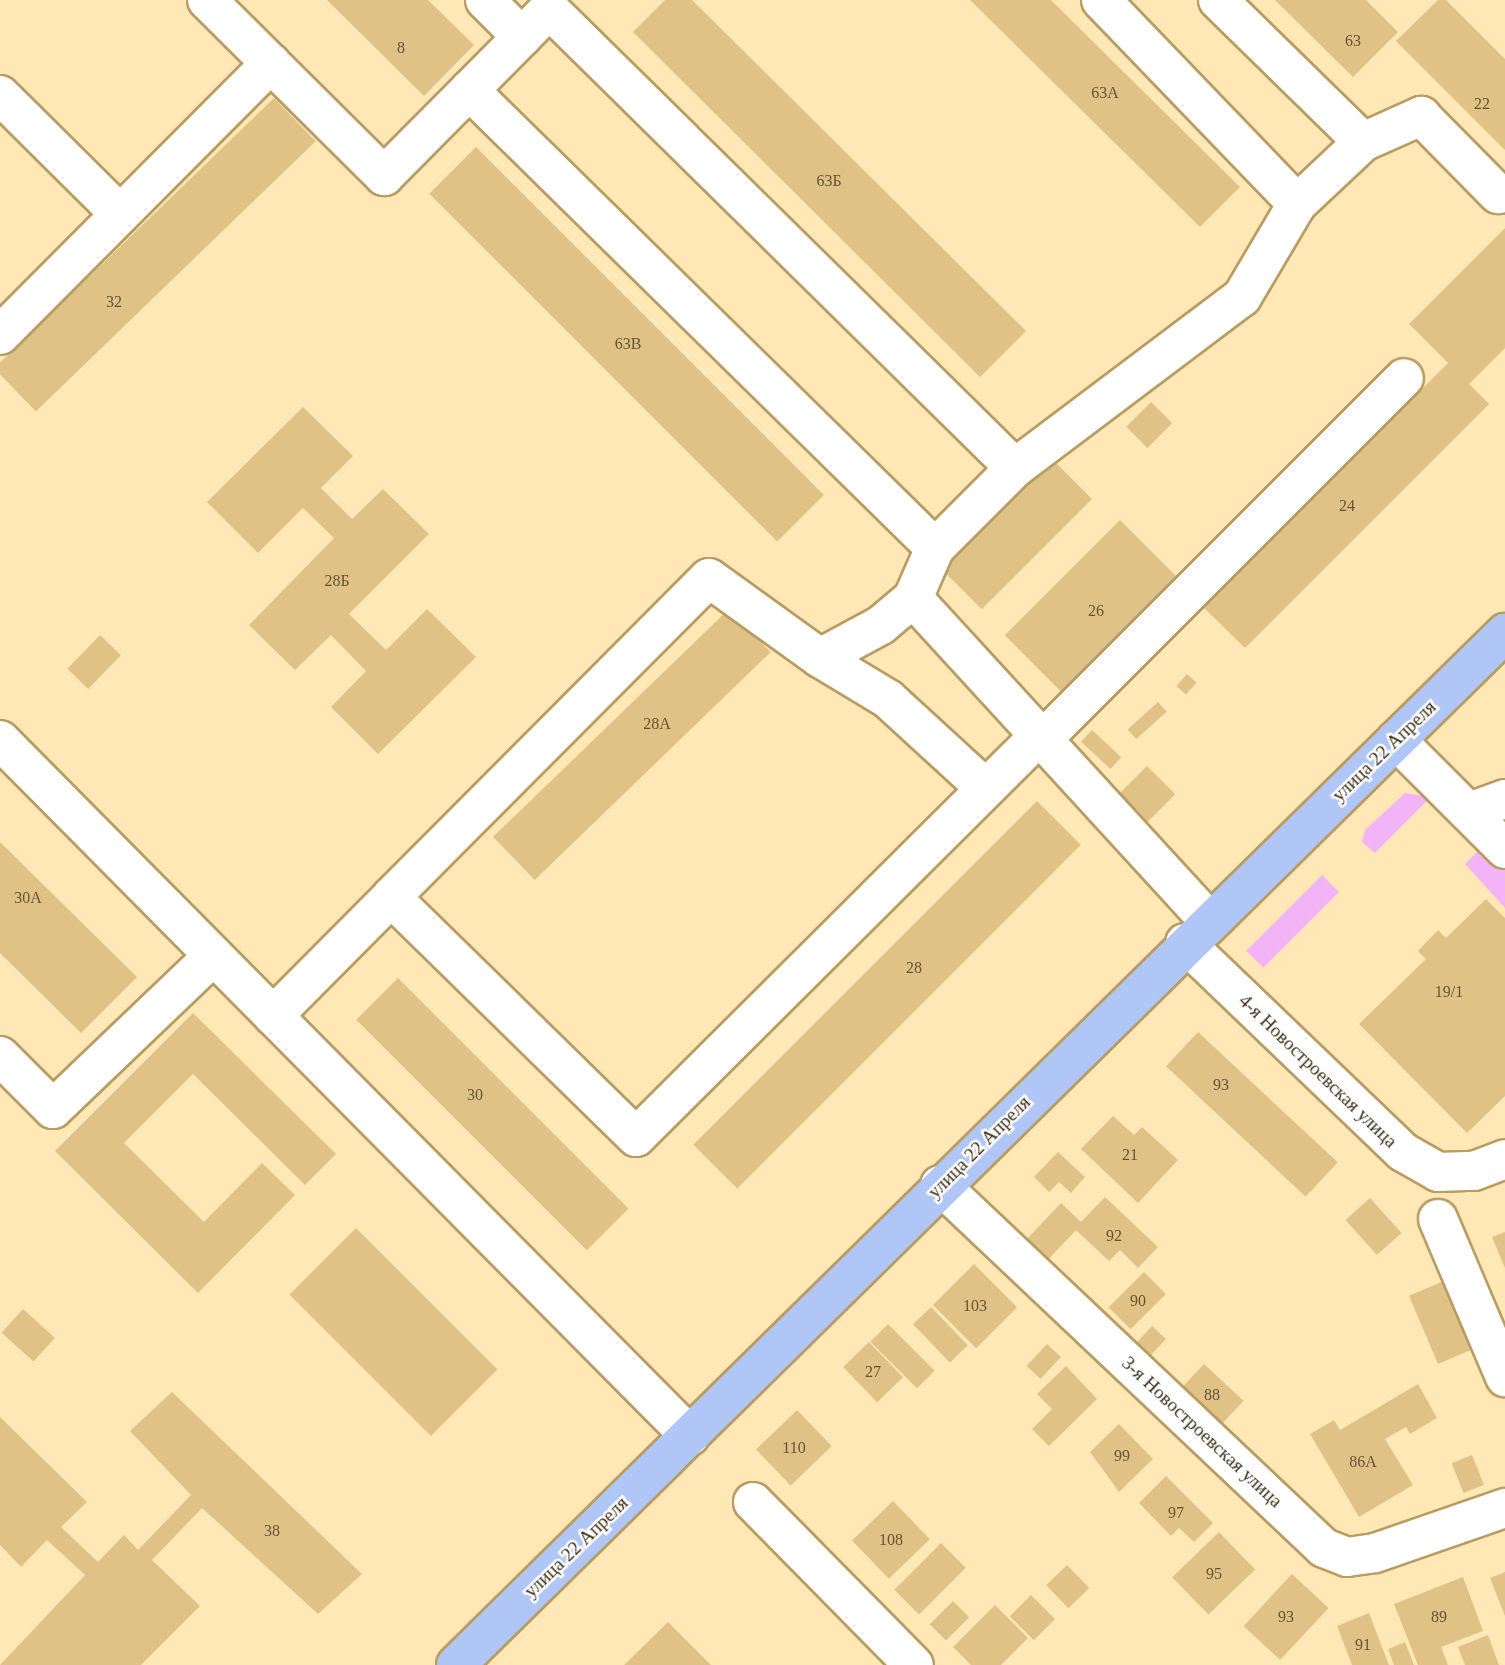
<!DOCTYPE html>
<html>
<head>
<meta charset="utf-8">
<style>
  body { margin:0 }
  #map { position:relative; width:1505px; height:1665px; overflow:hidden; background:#ffe7b6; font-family:"Times New Roman",serif }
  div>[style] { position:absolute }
  .green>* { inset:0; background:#f2b4f6; transform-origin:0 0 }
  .building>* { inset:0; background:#e0c286; transform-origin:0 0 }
  .roads { filter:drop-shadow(2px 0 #b99c61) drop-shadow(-2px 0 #b99c61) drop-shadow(0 2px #b99c61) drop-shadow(0 -2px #b99c61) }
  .minor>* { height:38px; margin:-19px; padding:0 19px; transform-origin:19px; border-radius:19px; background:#fff }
  .major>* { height:38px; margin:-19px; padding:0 19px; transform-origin:19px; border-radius:19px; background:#afc6f7 }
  span { translate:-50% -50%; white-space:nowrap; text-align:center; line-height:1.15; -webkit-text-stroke:5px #fff; paint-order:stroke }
  .number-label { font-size:16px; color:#655434 }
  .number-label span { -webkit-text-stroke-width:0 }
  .street-label { font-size:19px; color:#3c3018 }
</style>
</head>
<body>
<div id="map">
  <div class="green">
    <i style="clip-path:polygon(1405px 793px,1431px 797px,1375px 853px,1362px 842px,1365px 830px)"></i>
    <i style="clip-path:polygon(1485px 844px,1505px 865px,1505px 908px,1465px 864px)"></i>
    <i style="left:1322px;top:875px;width:24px;height:107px;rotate:45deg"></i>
  </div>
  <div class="building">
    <i style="clip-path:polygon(327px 0,428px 0,474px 45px,424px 96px)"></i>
    <i style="clip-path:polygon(665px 0,692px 0,1026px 331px,980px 377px,633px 32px)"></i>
    <i style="clip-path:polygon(970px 0,1051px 0,1240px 187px,1200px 227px)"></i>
    <i style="clip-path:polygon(1275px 0,1366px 0,1398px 32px,1353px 77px)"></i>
    <i style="clip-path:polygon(1438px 0,1446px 0,1505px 59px,1505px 150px,1396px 41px)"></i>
    <i style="left:274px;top:98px;width:60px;height:389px;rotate:46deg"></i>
    <i style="left:476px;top:147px;width:492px;height:66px;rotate:45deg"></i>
    <i style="clip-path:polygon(1505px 228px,1505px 348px,1469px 384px,1489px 404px,1245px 648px,1204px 608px,1448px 363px,1409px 324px)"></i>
    <i style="left:1151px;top:402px;width:30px;height:35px;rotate:45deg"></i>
    <i style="clip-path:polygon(303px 407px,353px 456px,321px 488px,352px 519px,383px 489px,429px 534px,349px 614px,386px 650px,427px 609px,476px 657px,378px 754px,331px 707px,366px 671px,331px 635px,295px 670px,249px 625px,334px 538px,303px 508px,258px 553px,207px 502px)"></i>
    <i style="left:1051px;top:458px;width:58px;height:156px;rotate:45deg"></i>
    <i style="left:1120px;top:520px;width:95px;height:163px;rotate:45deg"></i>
    <i style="left:729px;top:609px;width:60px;height:328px;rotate:46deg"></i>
    <i style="left:100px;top:635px;width:29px;height:47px;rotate:44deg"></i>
    <i style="left:1187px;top:674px;width:13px;height:16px;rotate:42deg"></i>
    <i style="left:1158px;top:702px;width:13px;height:41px;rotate:48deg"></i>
    <i style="left:1092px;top:730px;width:40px;height:16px;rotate:43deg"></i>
    <i style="left:1147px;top:766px;width:40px;height:40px;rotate:45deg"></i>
    <i style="left:1037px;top:801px;width:62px;height:486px;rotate:45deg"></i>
    <i style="clip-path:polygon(0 842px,137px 977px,81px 1033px,0 953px)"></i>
    <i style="clip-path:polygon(1486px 899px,1505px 918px,1505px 1096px,1467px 1133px,1359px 1024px,1426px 959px,1418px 951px,1438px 930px,1446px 938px)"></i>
    <i style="left:398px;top:978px;width:326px;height:59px;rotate:45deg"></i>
    <i style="clip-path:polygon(193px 1013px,336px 1154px,305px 1185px,193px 1074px,124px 1143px,204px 1222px,262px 1163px,295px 1195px,198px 1293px,55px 1151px)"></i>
    <i style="left:1198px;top:1032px;width:191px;height:47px;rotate:43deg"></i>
    <i style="clip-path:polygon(1113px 1116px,1134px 1135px,1142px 1127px,1178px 1160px,1138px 1203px,1081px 1149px)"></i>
    <i style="clip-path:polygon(1058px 1152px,1085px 1177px,1071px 1193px,1059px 1182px,1049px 1192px,1034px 1177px)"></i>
    <i style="clip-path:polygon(1105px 1197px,1158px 1247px,1138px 1268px,1120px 1250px,1109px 1261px,1076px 1230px,1046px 1262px,1024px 1242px,1061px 1203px,1081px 1222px)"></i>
    <i style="left:1370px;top:1198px;width:47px;height:33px;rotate:48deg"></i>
    <i style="left:356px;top:1228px;width:200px;height:94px;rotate:45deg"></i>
    <i style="clip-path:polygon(1505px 1232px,1505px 1268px,1492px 1237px)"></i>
    <i style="left:974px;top:1264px;width:61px;height:58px;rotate:45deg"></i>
    <i style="left:1144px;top:1272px;width:31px;height:50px;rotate:45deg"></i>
    <i style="left:1444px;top:1281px;width:74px;height:38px;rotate:67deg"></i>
    <i style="left:931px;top:1307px;width:53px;height:25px;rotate:46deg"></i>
    <i style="left:23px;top:1309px;width:43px;height:32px;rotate:42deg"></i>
    <i style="left:888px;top:1324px;width:66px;height:25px;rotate:45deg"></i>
    <i style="left:1152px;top:1326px;width:19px;height:25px;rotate:43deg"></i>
    <i style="left:869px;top:1342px;width:49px;height:36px;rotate:46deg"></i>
    <i style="left:1047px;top:1344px;width:19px;height:30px;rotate:43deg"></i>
    <i style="left:1204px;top:1364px;width:54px;height:34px;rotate:43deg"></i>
    <i style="clip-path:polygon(1066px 1366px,1097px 1399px,1049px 1446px,1032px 1429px,1052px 1409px,1037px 1394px)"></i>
    <i style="clip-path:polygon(1418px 1384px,1437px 1418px,1410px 1434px,1406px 1427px,1385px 1439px,1413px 1485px,1359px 1517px,1310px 1434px,1334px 1420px,1340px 1430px)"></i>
    <i style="clip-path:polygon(172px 1392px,362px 1574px,318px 1614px,202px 1508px,152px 1560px,200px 1606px,141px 1665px,0 1665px,85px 1575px,47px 1540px,21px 1567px,0 1545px,0 1417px,87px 1502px,61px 1527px,98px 1562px,124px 1535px,138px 1550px,191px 1495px,130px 1431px)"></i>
    <i style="left:797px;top:1410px;width:50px;height:57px;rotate:46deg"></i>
    <i style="clip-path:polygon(1119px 1424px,1153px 1459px,1119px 1492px,1090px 1452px)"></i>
    <i style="left:1472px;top:1455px;width:32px;height:22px;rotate:68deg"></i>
    <i style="clip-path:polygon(1166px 1476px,1213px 1523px,1194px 1542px,1179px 1528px,1171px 1536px,1139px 1503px)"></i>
    <i style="left:893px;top:1501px;width:53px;height:57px;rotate:46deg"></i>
    <i style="left:1219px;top:1532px;width:52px;height:65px;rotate:46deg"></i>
    <i style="left:941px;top:1543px;width:35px;height:66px;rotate:45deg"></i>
    <i style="left:1067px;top:1565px;width:32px;height:29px;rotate:46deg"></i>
    <i style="clip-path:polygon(1505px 1572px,1505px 1616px,1490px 1578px)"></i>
    <i style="left:1292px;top:1574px;width:50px;height:71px;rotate:43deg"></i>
    <i style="clip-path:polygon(1463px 1577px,1483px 1631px,1441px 1647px,1448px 1665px,1418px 1665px,1394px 1604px)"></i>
    <i style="left:1031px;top:1595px;width:34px;height:30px;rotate:45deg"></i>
    <i style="left:953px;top:1601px;width:23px;height:33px;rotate:45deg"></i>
    <i style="clip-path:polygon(995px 1605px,1028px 1638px,1001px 1665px,971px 1665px,953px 1647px)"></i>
    <i style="clip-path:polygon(1369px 1613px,1389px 1665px,1352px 1665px,1337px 1626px)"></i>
    <i style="clip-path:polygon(668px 1622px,711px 1665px,624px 1665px)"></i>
    <i style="clip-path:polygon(1488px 1635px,1499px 1665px,1465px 1665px,1458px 1647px)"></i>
    <i style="clip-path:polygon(1405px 1642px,1414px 1665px,1394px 1665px,1388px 1649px)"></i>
  </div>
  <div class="roads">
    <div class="minor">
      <i style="left:207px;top:0;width:250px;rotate:44.8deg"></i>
      <i style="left:384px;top:176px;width:196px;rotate:-45.2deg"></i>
      <i style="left:485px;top:0;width:52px;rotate:45deg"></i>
      <i style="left:522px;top:37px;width:39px;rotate:-46deg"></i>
      <i style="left:549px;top:9px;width:654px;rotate:44.57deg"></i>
      <i style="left:1101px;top:0;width:283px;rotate:46.1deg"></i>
      <i style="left:1297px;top:204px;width:91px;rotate:-43.2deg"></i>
      <i style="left:1363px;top:142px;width:64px;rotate:-24.1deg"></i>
      <i style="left:1421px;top:116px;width:110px;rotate:45.4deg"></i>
      <i style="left:1218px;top:0;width:203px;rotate:44.4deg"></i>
      <i style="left:469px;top:90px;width:653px;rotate:44.5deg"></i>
      <i style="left:0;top:95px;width:169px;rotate:44.8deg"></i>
      <i style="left:0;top:335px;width:384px;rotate:-45.1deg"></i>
      <i style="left:913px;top:598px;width:437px;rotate:47.5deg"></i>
      <i style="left:820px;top:658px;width:79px;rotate:31.1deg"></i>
      <i style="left:888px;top:699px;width:132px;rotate:42.5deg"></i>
      <i style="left:1038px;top:737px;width:567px;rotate:135.14deg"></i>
      <i style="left:636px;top:1137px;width:343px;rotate:-135.6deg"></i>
      <i style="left:391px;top:897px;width:450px;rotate:-45.1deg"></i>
      <i style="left:709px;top:578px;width:137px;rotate:35.8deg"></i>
      <i style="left:820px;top:658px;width:69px;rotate:-28.4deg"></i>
      <i style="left:881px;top:625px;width:42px;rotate:-40.2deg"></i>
      <i style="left:913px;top:598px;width:55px;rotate:-66.3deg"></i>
      <i style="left:935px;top:548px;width:113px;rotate:-45deg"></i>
      <i style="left:1015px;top:468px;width:284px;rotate:-37deg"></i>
      <i style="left:1242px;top:297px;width:108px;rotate:-59.4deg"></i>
      <i style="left:0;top:740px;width:980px;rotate:45.25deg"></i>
      <i style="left:1396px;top:740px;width:154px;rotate:45deg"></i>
      <i style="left:1041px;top:741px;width:513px;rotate:-45deg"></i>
      <i style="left:1469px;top:812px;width:38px;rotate:-20deg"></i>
      <i style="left:1185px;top:943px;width:302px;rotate:43.8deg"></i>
      <i style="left:1403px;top:1152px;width:40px;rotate:29.7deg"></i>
      <i style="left:1438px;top:1172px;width:36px;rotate:-2deg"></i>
      <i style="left:1474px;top:1171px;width:33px;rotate:-21deg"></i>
      <i style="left:273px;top:1016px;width:168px;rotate:-45.2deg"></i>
      <i style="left:0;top:1056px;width:75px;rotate:45deg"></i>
      <i style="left:53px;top:1109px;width:221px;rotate:-43.7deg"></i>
      <i style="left:940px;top:1185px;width:528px;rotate:43.39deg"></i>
      <i style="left:1324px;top:1548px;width:25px;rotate:21deg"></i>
      <i style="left:1347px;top:1557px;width:28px;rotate:-8deg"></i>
      <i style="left:1375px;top:1553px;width:138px;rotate:-19.1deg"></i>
      <i style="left:1438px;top:1219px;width:172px;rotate:67deg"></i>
      <i style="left:753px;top:1502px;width:229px;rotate:45.4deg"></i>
    </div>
    <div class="major">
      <i style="left:456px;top:1665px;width:1472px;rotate:-44.53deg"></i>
    </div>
  </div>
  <div class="number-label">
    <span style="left:1353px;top:41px">63</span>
    <span style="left:401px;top:48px">8</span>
    <span style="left:1105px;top:93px">63А</span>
    <span style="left:1482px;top:104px">22</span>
    <span style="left:829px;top:181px">63Б</span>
    <span style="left:114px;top:302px">32</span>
    <span style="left:628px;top:344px">63В</span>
    <span style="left:1347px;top:506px">24</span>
    <span style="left:337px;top:581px">28Б</span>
    <span style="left:1096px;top:611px">26</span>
    <span style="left:657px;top:724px">28А</span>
    <span style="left:28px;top:898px">30А</span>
    <span style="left:914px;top:968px">28</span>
    <span style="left:1449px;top:992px">19/1</span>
    <span style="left:1221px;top:1085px">93</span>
    <span style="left:475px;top:1095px">30</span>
    <span style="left:1130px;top:1155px">21</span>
    <span style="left:1114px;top:1236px">92</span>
    <span style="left:1138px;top:1301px">90</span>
    <span style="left:975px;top:1306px">103</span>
    <span style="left:873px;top:1372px">27</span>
    <span style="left:1212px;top:1395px">88</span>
    <span style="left:794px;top:1448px">110</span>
    <span style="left:1122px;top:1456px">99</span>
    <span style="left:1363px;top:1462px">86А</span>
    <span style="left:1176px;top:1513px">97</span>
    <span style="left:272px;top:1531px">38</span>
    <span style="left:891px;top:1540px">108</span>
    <span style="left:1214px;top:1574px">95</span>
    <span style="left:1286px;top:1617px">93</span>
    <span style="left:1439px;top:1617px">89</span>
    <span style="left:1363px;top:1645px">91</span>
  </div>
  <div class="street-label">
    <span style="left:1384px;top:751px;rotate:-44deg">улица 22 Апреля</span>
    <span style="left:1318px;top:1071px;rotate:44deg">4-я Новостроевская улица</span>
    <span style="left:979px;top:1147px;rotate:-45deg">улица 22 Апреля</span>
    <span style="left:1202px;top:1432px;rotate:43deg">3-я Новостроевская улица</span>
    <span style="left:576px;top:1547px;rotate:-44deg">улица 22 Апреля</span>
  </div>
</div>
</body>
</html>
